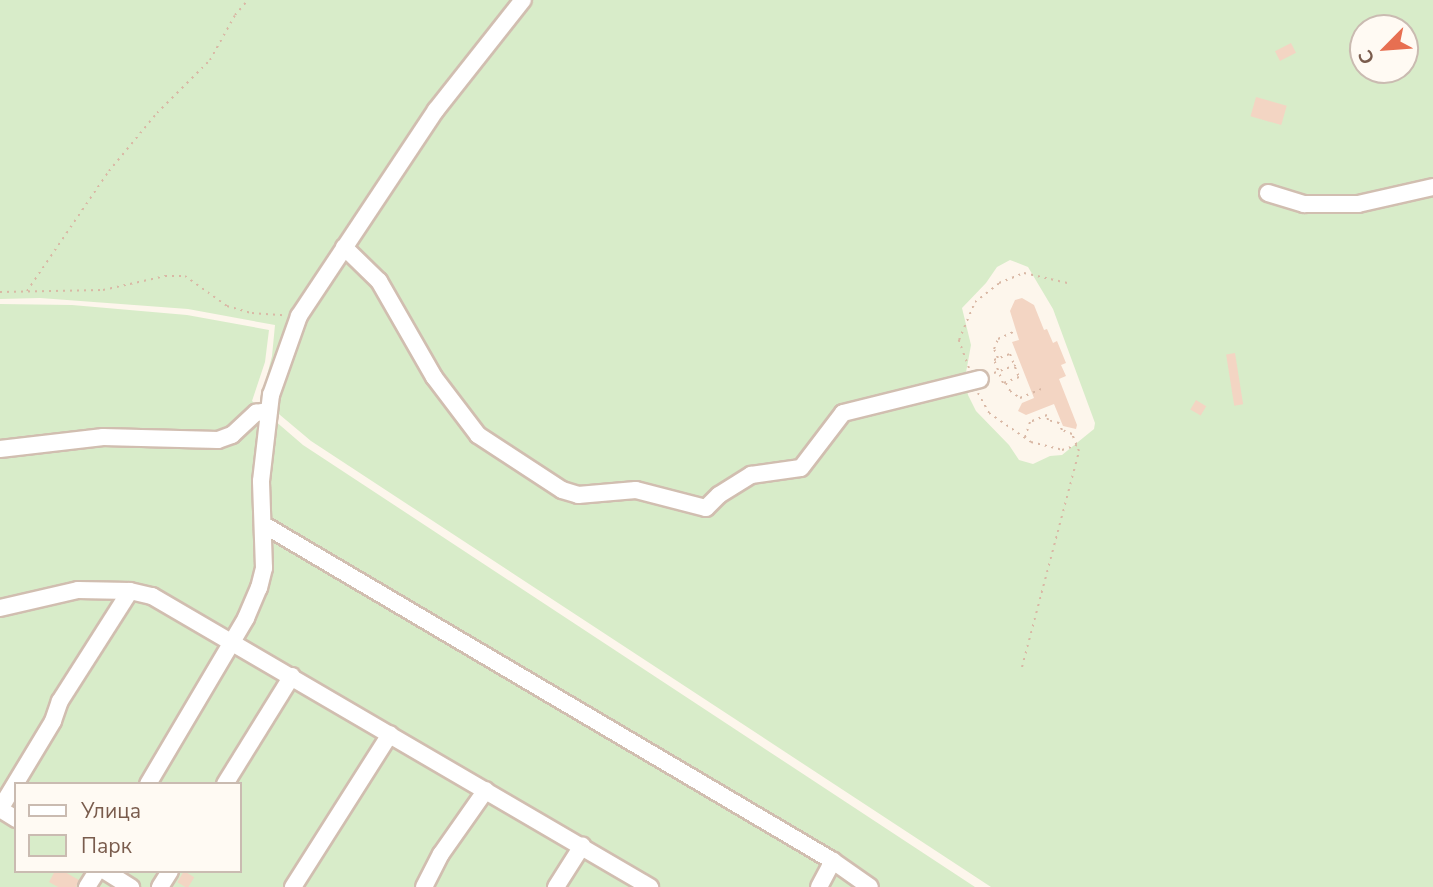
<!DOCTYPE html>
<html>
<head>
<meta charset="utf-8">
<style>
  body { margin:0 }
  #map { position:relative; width:1433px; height:887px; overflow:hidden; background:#fdf6ec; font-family:"Nunito Sans",sans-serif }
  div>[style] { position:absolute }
  .green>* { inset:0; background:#d8ecc9 }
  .building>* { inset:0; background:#f3d5c3; transform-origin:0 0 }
  .path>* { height:2px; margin-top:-1px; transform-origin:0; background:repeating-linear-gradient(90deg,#d9b8a5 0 2px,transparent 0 7px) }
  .roads { filter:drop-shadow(2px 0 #d1beb0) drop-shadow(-2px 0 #d1beb0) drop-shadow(0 2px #d1beb0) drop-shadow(0 -2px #d1beb0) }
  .minor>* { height:16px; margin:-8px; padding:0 8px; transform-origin:8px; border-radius:8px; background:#fff }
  span { translate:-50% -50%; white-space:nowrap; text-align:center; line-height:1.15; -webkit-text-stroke:5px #fffaf3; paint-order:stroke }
  .legend { position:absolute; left:14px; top:782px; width:228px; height:91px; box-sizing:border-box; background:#fffaf3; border:2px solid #cabbb1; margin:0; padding:9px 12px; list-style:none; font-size:21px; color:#7a5c4d }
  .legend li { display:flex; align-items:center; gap:14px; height:35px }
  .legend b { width:35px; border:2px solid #cabbb1 }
  .north { position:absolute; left:1349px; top:14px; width:70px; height:70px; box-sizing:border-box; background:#fffaf3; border:2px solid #cabbb1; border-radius:50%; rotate:245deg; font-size:19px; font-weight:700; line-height:28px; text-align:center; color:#7a5c4d }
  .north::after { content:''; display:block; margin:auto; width:24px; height:32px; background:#e76f51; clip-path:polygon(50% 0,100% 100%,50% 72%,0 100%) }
</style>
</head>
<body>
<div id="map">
  <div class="green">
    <i style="clip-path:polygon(evenodd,0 0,1433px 0,1433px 887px,991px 887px,311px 441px,261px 399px,272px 356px,275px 325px,188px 309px,40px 298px,0 299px,0 0,1363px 28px,1405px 28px,1405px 70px,1363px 70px,1363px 28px,0 0,1010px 260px,1028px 267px,1053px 309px,1095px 423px,1094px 429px,1062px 455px,1050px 456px,1033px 464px,1019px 460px,1009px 445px,976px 411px,968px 395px,965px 378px,971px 345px,962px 308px,986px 283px,997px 267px,1010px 260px)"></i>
    <i style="clip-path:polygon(evenodd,0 304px,72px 305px,187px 315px,269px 330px,265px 362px,252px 401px,303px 445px,975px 887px,0 887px,0 304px,16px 784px,240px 784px,240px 871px,16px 871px,16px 784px)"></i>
  </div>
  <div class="building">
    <i style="left:1291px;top:43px;width:11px;height:18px;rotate:63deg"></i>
    <i style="left:1256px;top:97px;width:32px;height:20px;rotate:16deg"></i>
    <i style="clip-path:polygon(1022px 298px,1034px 305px,1044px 330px,1047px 329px,1053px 343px,1057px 341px,1066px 363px,1061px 365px,1066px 376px,1059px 379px,1077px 425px,1076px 429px,1063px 426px,1054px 404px,1026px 415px,1018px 411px,1022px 403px,1034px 398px,1012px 342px,1019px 340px,1010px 311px,1015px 300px)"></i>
    <i style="left:1235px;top:353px;width:52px;height:9px;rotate:81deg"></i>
    <i style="left:1196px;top:400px;width:12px;height:11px;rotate:31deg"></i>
    <i style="clip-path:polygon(55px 871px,63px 871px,79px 880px,76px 887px,58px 887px,49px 882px)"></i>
    <i style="left:184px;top:871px;width:12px;height:13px;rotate:31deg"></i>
  </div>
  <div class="path">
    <i style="left:27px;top:291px;width:145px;rotate:-55.7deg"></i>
    <i style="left:109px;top:171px;width:75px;rotate:-50.4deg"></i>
    <i style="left:157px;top:113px;width:75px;rotate:-45deg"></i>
    <i style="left:210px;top:60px;width:51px;rotate:-60.9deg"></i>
    <i style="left:235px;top:15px;width:20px;rotate:-49deg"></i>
    <i style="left:0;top:292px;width:103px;rotate:-1.1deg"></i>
    <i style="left:103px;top:290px;width:64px;rotate:-12.7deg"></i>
    <i style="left:165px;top:276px;width:20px"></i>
    <i style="left:185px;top:276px;width:52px;rotate:35.5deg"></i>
    <i style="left:227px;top:306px;width:26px;rotate:16deg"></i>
    <i style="left:252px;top:313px;width:32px;rotate:4deg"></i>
    <i style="left:1010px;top:354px;width:25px;rotate:69deg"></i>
    <i style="left:1019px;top:377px;width:17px;rotate:159deg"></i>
    <i style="left:1003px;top:383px;width:25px;rotate:-111deg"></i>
    <i style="left:994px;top:360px;width:17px;rotate:-21deg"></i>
    <i style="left:998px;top:358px;width:10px;rotate:-114deg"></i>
    <i style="left:994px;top:349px;width:11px;rotate:-68deg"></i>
    <i style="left:998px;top:339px;width:17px;rotate:-25deg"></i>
    <i style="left:969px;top:368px;width:30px;rotate:-110deg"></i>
    <i style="left:959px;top:340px;width:41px;rotate:-67.2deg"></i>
    <i style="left:975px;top:302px;width:31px;rotate:-38deg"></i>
    <i style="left:999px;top:283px;width:27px;rotate:-22deg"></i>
    <i style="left:1024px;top:273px;width:49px;rotate:12.9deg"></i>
    <i style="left:994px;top:373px;width:27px;rotate:-20deg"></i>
    <i style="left:1006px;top:383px;width:9px;rotate:63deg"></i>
    <i style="left:1010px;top:391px;width:12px;rotate:35deg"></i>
    <i style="left:1020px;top:398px;width:26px;rotate:-23deg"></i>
    <i style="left:978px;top:393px;width:23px;rotate:61deg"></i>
    <i style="left:989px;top:413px;width:51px;rotate:34.6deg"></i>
    <i style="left:1031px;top:442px;width:32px;rotate:14deg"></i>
    <i style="left:1062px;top:450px;width:16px;rotate:-18deg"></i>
    <i style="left:1022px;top:667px;width:223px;rotate:-75.2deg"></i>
    <i style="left:1079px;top:451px;width:18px;rotate:-112deg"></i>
    <i style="left:1072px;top:434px;width:11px;rotate:-158deg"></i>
    <i style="left:1062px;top:430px;width:8px;rotate:-113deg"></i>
    <i style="left:1059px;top:423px;width:11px;rotate:-165deg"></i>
    <i style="left:1048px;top:420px;width:5px;rotate:-101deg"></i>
    <i style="left:1047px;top:415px;width:18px;rotate:158deg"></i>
    <i style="left:1030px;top:422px;width:16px;rotate:108deg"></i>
  </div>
  <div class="roads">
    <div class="minor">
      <i style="left:1268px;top:193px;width:38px;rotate:17deg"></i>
      <i style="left:1304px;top:204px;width:54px"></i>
      <i style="left:1358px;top:204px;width:77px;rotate:-12.8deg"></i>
      <i style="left:344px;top:247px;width:49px;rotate:44.2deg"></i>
      <i style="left:379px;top:281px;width:111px;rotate:60.2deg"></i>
      <i style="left:434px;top:377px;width:73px;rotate:52.8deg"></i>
      <i style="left:478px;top:435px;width:100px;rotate:33.2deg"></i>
      <i style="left:562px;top:490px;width:17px;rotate:17deg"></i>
      <i style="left:578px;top:495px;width:58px;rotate:-4.9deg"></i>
      <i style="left:636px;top:490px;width:72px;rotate:14.4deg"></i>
      <i style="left:706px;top:508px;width:18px;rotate:-45deg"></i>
      <i style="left:719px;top:495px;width:38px;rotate:-32deg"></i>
      <i style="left:751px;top:475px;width:50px;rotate:-8deg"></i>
      <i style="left:801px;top:468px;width:69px;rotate:-52.6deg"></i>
      <i style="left:843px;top:413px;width:141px;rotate:-13.9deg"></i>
      <i style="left:0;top:449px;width:104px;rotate:-6.6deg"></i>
      <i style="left:103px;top:437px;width:115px;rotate:1.5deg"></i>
      <i style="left:218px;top:440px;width:15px;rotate:-20deg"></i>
      <i style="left:232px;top:435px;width:33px;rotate:-43deg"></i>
      <i style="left:256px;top:413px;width:13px;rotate:-9deg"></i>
      <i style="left:264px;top:525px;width:661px;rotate:30.56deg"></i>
      <i style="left:833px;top:861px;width:45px;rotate:35.1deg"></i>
      <i style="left:0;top:608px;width:80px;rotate:-13deg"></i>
      <i style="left:78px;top:590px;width:52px;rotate:1.1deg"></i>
      <i style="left:130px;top:591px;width:23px;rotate:13deg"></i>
      <i style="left:152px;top:596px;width:577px;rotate:30.3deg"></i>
      <i style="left:148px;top:784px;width:193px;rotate:-59.4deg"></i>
      <i style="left:246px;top:618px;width:33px;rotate:-67deg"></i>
      <i style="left:259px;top:588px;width:21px;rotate:-76deg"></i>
      <i style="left:264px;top:568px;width:87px;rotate:-92deg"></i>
      <i style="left:261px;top:481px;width:87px;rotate:-83.4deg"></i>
      <i style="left:271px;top:395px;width:84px;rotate:-70.5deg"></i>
      <i style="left:299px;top:316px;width:247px;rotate:-56.4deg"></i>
      <i style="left:436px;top:110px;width:140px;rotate:-51.7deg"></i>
      <i style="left:225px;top:784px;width:127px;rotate:-58.2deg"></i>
      <i style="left:0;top:809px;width:103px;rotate:-58.9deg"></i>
      <i style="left:53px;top:721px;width:21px;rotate:-71deg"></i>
      <i style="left:60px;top:701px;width:130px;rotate:-57.5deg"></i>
      <i style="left:0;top:809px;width:19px;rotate:32deg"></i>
      <i style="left:105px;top:871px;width:31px;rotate:32deg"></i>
      <i style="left:87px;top:887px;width:19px;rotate:-58deg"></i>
      <i style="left:160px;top:887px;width:19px;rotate:-58deg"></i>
      <i style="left:293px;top:887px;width:181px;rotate:-57.6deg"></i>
      <i style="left:424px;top:887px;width:37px;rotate:-63deg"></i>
      <i style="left:441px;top:854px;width:78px;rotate:-54.9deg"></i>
      <i style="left:556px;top:887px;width:49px;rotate:-57.6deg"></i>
      <i style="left:819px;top:887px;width:30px;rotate:-62deg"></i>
    </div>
  </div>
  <ul class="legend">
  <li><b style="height:9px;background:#fff"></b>Улица</li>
  <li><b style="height:19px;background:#d8ecc9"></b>Парк</li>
  </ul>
  <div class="north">С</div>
</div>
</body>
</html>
